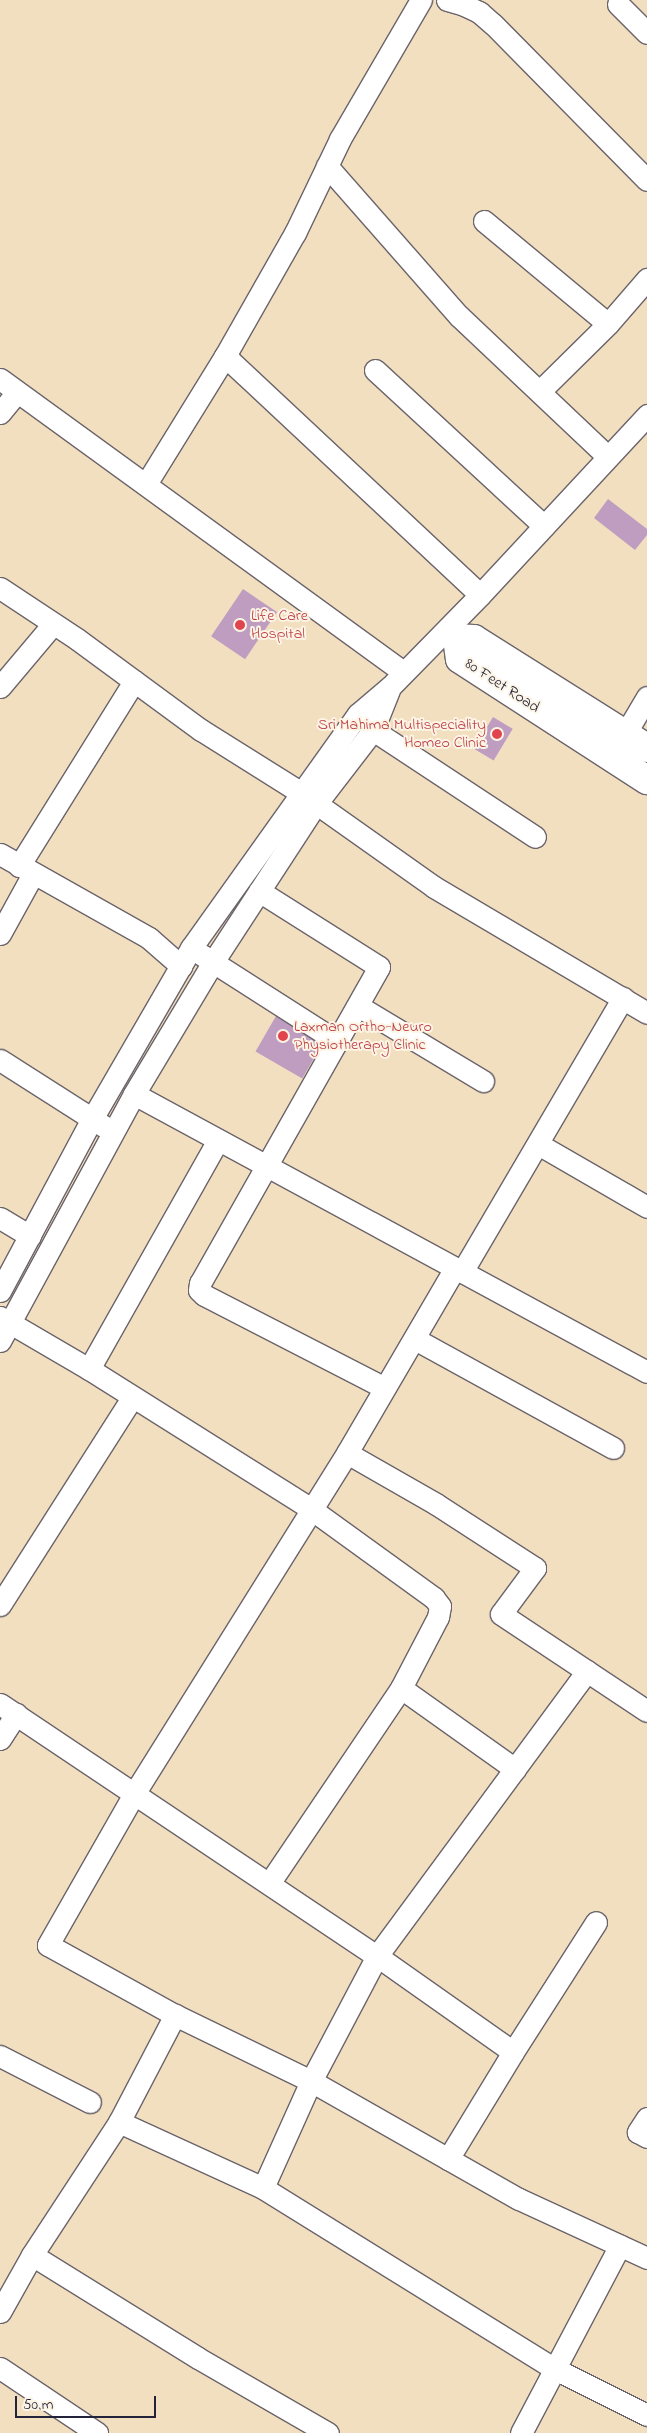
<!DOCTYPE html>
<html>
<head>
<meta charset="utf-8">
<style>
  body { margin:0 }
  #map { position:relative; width:647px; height:2433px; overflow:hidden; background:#f2dfc0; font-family:"Indie Flower",sans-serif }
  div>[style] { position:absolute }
  .building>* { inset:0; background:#be9dc0; transform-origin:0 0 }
  .roads { filter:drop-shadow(1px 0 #6b646a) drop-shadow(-1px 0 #6b646a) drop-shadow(0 1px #6b646a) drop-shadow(0 -1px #6b646a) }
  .minor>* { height:21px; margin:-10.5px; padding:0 10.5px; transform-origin:10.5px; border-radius:10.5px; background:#fff }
  .major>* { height:28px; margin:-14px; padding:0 14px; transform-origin:14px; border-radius:14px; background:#fff }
  .dots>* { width:14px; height:14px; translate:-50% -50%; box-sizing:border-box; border:2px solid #fcf5e5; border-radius:50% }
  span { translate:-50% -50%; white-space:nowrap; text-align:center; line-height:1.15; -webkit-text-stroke:4px #fcf5e5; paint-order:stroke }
  .health-label { font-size:16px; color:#be3a42 }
  .left { translate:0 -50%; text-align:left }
  .right { translate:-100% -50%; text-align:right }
  .street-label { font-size:16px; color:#22223b }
  .scale { position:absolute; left:15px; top:2396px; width:141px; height:22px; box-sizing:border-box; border:2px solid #22223b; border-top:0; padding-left:6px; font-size:15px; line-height:18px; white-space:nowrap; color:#22223b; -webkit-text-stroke:4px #fcf5e5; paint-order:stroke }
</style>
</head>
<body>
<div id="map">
  <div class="building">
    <i style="clip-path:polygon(608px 499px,647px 529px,647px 535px,635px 550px,594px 518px)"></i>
    <i style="left:243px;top:589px;width:41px;height:57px;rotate:34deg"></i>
    <i style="left:493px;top:717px;width:23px;height:37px;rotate:31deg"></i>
    <i style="left:276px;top:1016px;width:54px;height:41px;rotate:30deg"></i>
  </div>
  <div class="roads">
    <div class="minor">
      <i style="left:447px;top:0;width:18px;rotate:16deg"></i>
      <i style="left:464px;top:5px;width:17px;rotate:25deg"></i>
      <i style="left:479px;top:12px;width:18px;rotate:41deg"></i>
      <i style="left:493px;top:24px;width:219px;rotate:45.4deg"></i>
      <i style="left:618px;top:4px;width:41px;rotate:45deg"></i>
      <i style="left:327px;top:166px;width:200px;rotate:48.7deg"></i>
      <i style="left:459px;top:316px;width:205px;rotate:43.4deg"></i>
      <i style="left:484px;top:221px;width:161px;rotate:39.7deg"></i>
      <i style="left:225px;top:356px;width:349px;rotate:43.1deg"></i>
      <i style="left:375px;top:370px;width:230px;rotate:42.7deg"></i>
      <i style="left:0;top:379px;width:498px;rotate:36deg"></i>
      <i style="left:540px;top:391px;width:95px;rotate:-44.6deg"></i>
      <i style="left:608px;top:324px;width:60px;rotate:-49.1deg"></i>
      <i style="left:0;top:413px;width:26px;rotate:-51deg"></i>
      <i style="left:146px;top:484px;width:150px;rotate:-58.3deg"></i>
      <i style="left:225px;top:356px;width:142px;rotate:-60.4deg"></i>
      <i style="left:295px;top:233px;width:104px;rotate:-64.4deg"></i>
      <i style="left:340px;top:139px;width:161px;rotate:-59.8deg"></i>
      <i style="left:0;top:588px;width:92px;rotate:33.5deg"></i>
      <i style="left:77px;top:639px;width:154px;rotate:36.3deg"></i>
      <i style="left:201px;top:730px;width:117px;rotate:32.1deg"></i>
      <i style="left:300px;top:792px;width:164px;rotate:35.3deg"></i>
      <i style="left:434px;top:887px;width:247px;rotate:30.6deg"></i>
      <i style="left:0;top:687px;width:82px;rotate:-49.9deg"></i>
      <i style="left:373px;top:730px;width:194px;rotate:33.4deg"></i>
      <i style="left:625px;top:734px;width:43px;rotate:-59.3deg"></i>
      <i style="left:0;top:854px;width:171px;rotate:29.4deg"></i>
      <i style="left:149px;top:938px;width:43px;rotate:41.2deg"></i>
      <i style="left:19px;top:866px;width:218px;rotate:-58.1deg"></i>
      <i style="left:259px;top:891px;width:142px;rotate:32.3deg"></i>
      <i style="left:379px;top:967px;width:363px;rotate:119.5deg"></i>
      <i style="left:200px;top:1283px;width:7px;rotate:98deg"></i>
      <i style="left:199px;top:1290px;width:7px;rotate:45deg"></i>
      <i style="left:204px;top:1295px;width:203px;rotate:27.2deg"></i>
      <i style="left:0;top:934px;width:68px;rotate:-61.2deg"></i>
      <i style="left:202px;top:955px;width:161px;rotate:32.6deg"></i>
      <i style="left:358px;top:1006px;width:146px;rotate:31deg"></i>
      <i style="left:0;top:1060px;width:125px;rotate:32.5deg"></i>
      <i style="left:134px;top:1094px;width:583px;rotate:28.45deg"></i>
      <i style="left:538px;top:1144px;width:126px;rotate:30deg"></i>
      <i style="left:0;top:1218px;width:35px;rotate:31deg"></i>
      <i style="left:455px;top:1268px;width:214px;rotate:120.3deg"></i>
      <i style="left:347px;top:1453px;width:103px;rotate:29.8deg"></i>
      <i style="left:436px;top:1504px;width:118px;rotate:32.9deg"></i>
      <i style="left:535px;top:1568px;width:57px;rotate:126.5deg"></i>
      <i style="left:501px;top:1614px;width:175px;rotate:33.6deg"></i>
      <i style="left:462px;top:1272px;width:318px;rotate:-59.6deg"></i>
      <i style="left:0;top:1291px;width:195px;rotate:-61.9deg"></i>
      <i style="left:92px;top:1119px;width:198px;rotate:-59.9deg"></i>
      <i style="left:191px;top:948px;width:287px;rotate:-54.5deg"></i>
      <i style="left:358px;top:714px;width:42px;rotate:-40.2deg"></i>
      <i style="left:390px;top:687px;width:129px;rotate:-45.6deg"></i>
      <i style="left:480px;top:595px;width:246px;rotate:-47.1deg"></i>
      <i style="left:0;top:1317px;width:103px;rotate:30.3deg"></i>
      <i style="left:89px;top:1369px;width:262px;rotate:32.2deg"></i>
      <i style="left:311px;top:1509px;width:152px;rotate:35.9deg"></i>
      <i style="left:434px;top:1598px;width:10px;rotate:53deg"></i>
      <i style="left:440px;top:1606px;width:11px;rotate:100deg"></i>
      <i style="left:438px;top:1617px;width:80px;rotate:117.5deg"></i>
      <i style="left:401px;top:1688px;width:236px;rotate:124deg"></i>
      <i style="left:415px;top:1339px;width:226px;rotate:28.8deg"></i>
      <i style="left:0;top:1341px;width:281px;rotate:-61.5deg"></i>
      <i style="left:134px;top:1094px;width:154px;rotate:-59.1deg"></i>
      <i style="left:213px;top:962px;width:189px;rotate:-56.9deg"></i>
      <i style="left:316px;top:804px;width:93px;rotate:-52.4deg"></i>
      <i style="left:373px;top:730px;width:43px;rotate:-68.2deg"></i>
      <i style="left:89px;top:1369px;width:263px;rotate:-60.6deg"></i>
      <i style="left:347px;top:1453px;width:402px;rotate:122deg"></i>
      <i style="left:134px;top:1794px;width:174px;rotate:119.7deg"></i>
      <i style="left:48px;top:1945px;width:145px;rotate:28.9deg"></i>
      <i style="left:175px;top:2015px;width:151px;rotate:25.9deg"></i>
      <i style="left:311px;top:2081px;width:117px;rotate:114.2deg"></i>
      <i style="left:263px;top:2188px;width:344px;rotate:31.8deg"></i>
      <i style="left:555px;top:2369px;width:103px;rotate:26.6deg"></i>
      <i style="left:0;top:1605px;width:246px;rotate:-57.5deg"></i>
      <i style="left:587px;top:1671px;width:354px;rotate:126.4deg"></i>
      <i style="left:377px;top:1956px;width:166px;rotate:35.2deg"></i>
      <i style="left:513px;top:2052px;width:154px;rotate:-57.4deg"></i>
      <i style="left:401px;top:1688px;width:140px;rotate:35.4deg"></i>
      <i style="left:0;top:1704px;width:453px;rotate:33.8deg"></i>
      <i style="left:377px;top:1956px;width:141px;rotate:117.8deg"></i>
      <i style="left:311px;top:2081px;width:239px;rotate:29.6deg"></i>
      <i style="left:519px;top:2199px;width:141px;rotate:24.7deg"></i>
      <i style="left:0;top:1739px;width:30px;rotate:-57deg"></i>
      <i style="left:0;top:2056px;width:101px;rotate:27.1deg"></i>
      <i style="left:647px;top:2118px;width:17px;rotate:123deg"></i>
      <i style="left:638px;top:2132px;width:10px;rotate:29deg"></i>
      <i style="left:119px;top:2122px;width:158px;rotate:24.6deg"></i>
      <i style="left:448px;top:2159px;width:125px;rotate:-58.7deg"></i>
      <i style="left:32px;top:2255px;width:195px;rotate:31.8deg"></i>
      <i style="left:198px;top:2358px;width:150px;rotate:30deg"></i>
      <i style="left:0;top:2312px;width:65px;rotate:-60.7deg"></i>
      <i style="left:32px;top:2255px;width:159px;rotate:-56.8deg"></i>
      <i style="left:119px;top:2122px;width:121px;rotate:-62.4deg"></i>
      <i style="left:0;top:2368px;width:117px;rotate:33.8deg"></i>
      <i style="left:521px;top:2433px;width:212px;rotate:-62.2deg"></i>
    </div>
    <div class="major">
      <i style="left:647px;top:748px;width:204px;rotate:-147.8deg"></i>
      <i style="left:474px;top:639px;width:17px;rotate:-177deg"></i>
      <i style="left:457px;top:638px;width:21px;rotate:82deg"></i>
      <i style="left:460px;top:659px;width:223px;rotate:32.9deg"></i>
    </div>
  </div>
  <div class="dots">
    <i style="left:240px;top:625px;background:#e0444e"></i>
    <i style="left:497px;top:734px;background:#e0444e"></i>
    <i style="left:283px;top:1036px;background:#e0444e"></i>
  </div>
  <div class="health-label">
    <span class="left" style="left:251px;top:625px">Life Care<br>Hospital</span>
    <span class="right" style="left:486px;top:734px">Sri Mahima Multispeciality<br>Homeo Clinic</span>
    <span class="left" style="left:294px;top:1036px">Laxman Ortho-Neuro<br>Physiotherapy Clinic</span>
  </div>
  <div class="street-label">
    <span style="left:502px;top:686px;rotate:33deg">80 Feet Road</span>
  </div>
  <div class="scale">50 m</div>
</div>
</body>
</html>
